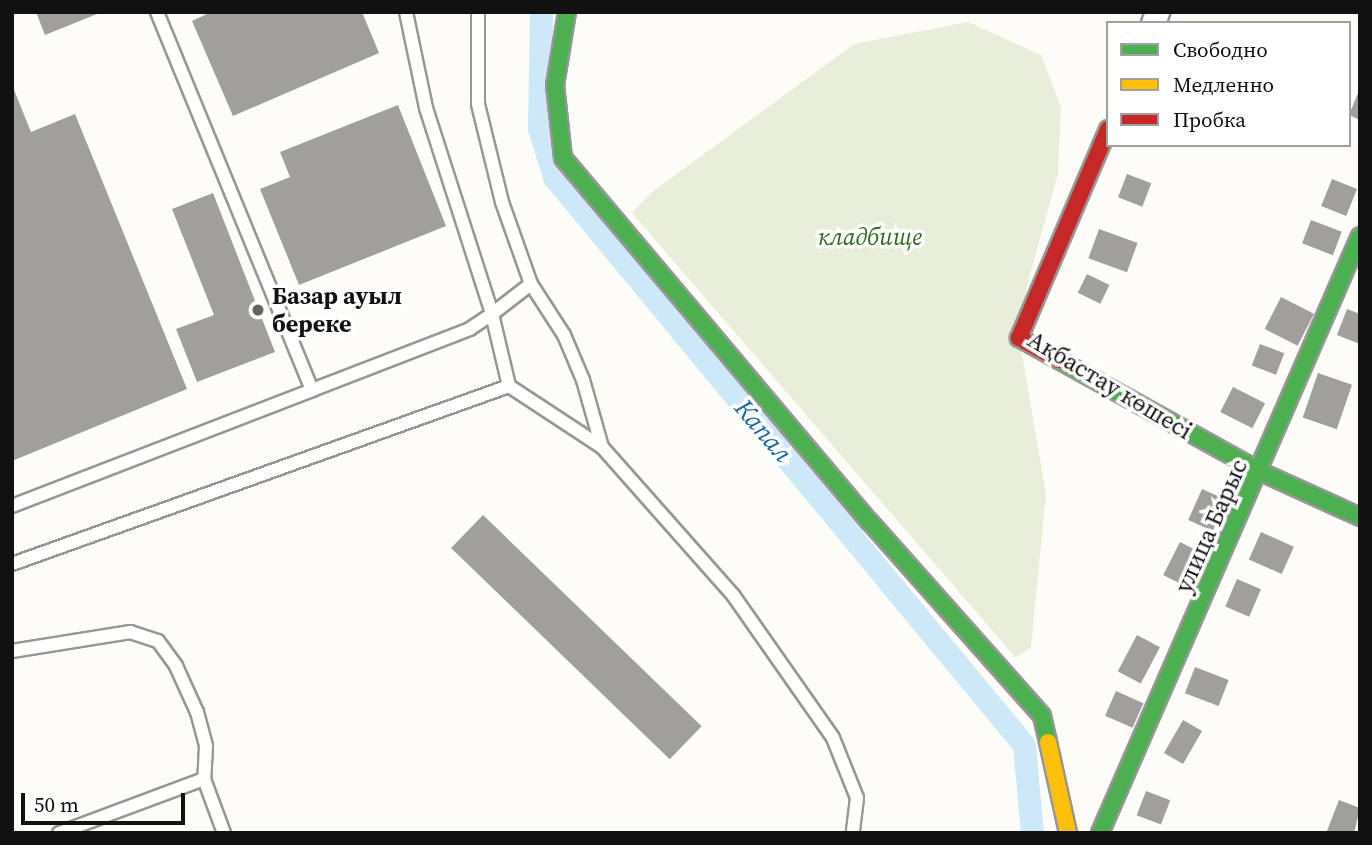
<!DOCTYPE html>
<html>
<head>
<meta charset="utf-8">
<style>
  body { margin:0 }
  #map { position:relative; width:1372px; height:845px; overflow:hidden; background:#fdfcf7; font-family:"Source Serif 4",serif }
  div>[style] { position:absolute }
  .cemetery>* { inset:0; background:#e9eedb }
  .canal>* { height:23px; margin:-11.5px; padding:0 11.5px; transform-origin:11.5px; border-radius:11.5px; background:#cde8f7 }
  .building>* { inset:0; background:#a19f9c; transform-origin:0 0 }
  .roads { filter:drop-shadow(2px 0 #979795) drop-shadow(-2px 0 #979795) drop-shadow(0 2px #979795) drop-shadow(0 -2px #979795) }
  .lane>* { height:12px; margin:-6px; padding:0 6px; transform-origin:6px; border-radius:6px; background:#fffffe }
  .street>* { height:23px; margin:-11.5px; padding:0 11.5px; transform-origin:11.5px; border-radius:11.5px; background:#fffffe }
  .fast>* { height:16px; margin:-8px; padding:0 8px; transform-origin:8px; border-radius:8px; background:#4caf50 }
  .slow>* { height:16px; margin:-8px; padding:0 8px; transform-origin:8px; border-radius:8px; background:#ffc107 }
  .jam>* { height:16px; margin:-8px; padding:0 8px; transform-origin:8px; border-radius:8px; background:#c62828 }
  .dots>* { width:19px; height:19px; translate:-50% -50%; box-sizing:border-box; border:4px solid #fff; border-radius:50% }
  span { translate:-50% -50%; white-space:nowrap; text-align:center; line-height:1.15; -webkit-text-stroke:7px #fff; paint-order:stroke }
  .park-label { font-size:24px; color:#2f6b1f; font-style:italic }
  .poi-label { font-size:24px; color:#111; font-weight:700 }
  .left { translate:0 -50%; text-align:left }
  .street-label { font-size:24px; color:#111 }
  .water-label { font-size:26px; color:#1768a6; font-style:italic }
  .frame { position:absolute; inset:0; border:14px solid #111; pointer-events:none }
  .legend { position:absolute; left:1106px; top:21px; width:245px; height:126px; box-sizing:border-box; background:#fff; border:2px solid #a0a0a0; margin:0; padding:9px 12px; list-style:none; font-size:21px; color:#111 }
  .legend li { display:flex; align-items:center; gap:14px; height:35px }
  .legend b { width:35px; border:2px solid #a0a0a0 }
  .scale { position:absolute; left:21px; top:793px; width:164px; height:32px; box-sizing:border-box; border:4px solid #111; border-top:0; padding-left:9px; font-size:21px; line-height:24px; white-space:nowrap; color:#111; -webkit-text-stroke:5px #fff; paint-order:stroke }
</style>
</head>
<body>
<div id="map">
  <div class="cemetery">
    <i style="clip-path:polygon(968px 22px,1041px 55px,1061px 107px,1058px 174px,1027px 285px,1019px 338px,1046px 494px,1031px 647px,1016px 658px,632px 213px,652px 192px,854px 44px)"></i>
  </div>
  <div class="canal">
    <i style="left:541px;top:12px;width:116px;rotate:91deg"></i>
    <i style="left:539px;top:128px;width:51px;rotate:73deg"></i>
    <i style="left:554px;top:177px;width:737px;rotate:50.39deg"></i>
    <i style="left:1024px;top:745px;width:88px;rotate:84.8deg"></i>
  </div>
  <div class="building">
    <i style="clip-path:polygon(36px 12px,102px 12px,45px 35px)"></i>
    <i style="clip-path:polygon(211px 12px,362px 12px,379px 53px,233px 116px,192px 21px)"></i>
    <i style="clip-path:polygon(12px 85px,31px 132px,75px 114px,187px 389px,12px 461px)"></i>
    <i style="clip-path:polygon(1360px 88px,1360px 120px,1349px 115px)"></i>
    <i style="clip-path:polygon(398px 105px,446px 226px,299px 285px,260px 189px,290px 177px,280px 152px)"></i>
    <i style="left:1127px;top:174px;width:26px;height:25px;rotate:21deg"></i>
    <i style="left:1332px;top:179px;width:27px;height:29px;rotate:22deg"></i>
    <i style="clip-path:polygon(213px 193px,275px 352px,197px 382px,176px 329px,214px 315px,172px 209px)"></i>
    <i style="left:1311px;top:220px;width:33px;height:25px;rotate:21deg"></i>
    <i style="left:1099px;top:229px;width:41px;height:31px;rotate:20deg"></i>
    <i style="left:1087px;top:274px;width:25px;height:21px;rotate:26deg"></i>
    <i style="left:1281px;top:297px;width:37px;height:36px;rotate:27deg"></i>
    <i style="clip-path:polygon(1347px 309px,1360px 314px,1360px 344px,1337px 335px)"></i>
    <i style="left:1260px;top:344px;width:26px;height:23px;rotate:21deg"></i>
    <i style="left:1318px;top:373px;width:36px;height:47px;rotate:19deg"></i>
    <i style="left:1233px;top:387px;width:36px;height:28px;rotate:27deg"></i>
    <i style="left:1202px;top:489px;width:27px;height:34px;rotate:24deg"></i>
    <i style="left:483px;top:515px;width:304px;height:46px;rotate:44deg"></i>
    <i style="left:1261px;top:532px;width:36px;height:30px;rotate:24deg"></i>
    <i style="left:1180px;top:542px;width:34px;height:37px;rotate:27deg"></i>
    <i style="left:1237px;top:579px;width:26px;height:30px;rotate:23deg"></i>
    <i style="left:1137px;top:635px;width:26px;height:41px;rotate:28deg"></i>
    <i style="left:1195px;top:667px;width:36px;height:28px;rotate:21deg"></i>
    <i style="left:1116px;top:691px;width:30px;height:27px;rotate:24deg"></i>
    <i style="left:1183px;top:720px;width:22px;height:38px;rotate:30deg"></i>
    <i style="left:1146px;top:791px;width:26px;height:26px;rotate:21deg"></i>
    <i style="clip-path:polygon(1339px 800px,1360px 808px,1354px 833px,1327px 831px)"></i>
  </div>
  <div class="roads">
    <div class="lane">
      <i style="left:406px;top:12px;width:98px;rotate:78.2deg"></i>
      <i style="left:426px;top:108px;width:216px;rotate:72.2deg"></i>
      <i style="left:492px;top:314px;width:49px;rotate:-37.6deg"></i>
      <i style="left:531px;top:284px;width:87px;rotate:-109.5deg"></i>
      <i style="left:502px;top:202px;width:101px;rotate:-103.8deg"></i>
      <i style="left:478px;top:104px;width:92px;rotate:-90deg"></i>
      <i style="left:531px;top:284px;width:61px;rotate:57.1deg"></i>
      <i style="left:564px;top:335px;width:49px;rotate:67.1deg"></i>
      <i style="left:583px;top:380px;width:70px;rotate:74.2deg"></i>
      <i style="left:509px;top:386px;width:111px;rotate:33.3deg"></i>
      <i style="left:602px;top:447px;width:198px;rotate:48.5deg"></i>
      <i style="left:733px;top:595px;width:174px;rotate:55deg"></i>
      <i style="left:833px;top:738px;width:65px;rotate:68.2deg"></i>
      <i style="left:857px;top:798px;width:35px;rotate:97deg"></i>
      <i style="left:12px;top:506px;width:322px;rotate:-21.1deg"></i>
      <i style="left:312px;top:390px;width:409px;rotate:-112.3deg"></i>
      <i style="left:12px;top:564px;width:528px;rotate:-19.7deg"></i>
      <i style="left:509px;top:386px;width:74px;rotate:-103.3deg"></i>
      <i style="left:492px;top:314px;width:27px;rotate:146deg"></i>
      <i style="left:470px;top:329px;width:169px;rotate:158.9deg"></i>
      <i style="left:12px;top:651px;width:120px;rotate:-9.1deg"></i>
      <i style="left:130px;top:632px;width:29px;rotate:18deg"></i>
      <i style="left:158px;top:641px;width:31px;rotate:54deg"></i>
      <i style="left:176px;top:666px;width:51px;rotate:65.5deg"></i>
      <i style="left:197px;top:712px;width:35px;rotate:75deg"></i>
      <i style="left:206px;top:746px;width:33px;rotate:93deg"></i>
      <i style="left:59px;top:833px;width:155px;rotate:-20.4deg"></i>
      <i style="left:204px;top:779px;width:58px;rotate:69.7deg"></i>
    </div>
    <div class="street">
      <i style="left:1153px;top:23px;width:12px;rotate:-70deg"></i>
    </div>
    <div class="fast">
      <i style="left:567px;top:12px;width:74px;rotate:99.3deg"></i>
      <i style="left:555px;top:85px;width:73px;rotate:83.7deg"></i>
      <i style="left:563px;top:158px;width:476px;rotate:49.9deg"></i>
      <i style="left:870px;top:522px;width:259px;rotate:48.4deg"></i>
      <i style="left:1042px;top:716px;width:27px;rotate:77deg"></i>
      <i style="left:1059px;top:360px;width:231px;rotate:29deg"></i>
      <i style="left:1261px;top:472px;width:109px;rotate:24.4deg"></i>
      <i style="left:1100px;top:833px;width:651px;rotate:-66.47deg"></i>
    </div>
    <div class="slow">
      <i style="left:1048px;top:742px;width:93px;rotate:77.6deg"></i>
    </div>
    <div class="jam">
      <i style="left:1059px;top:360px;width:46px;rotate:-151.2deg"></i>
      <i style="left:1019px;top:338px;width:227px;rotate:-66.9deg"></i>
    </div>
  </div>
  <div class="dots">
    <i style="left:258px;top:310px;background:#646362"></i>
  </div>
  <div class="park-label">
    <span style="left:870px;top:237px">кладбище</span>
  </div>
  <div class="poi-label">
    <span class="left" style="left:272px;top:310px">Базар ауыл<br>береке</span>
  </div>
  <div class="street-label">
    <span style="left:1110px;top:385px;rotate:31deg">Ақбастау көшесі</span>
    <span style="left:1211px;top:526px;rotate:-66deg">улица Барыс</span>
  </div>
  <div class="water-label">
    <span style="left:763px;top:431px;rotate:50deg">Капал</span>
  </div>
  <div class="frame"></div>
  <ul class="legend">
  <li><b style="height:9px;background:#4caf50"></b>Свободно</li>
  <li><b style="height:9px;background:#ffc107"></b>Медленно</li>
  <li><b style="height:9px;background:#c62828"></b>Пробка</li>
  </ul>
  <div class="scale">50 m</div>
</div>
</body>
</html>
